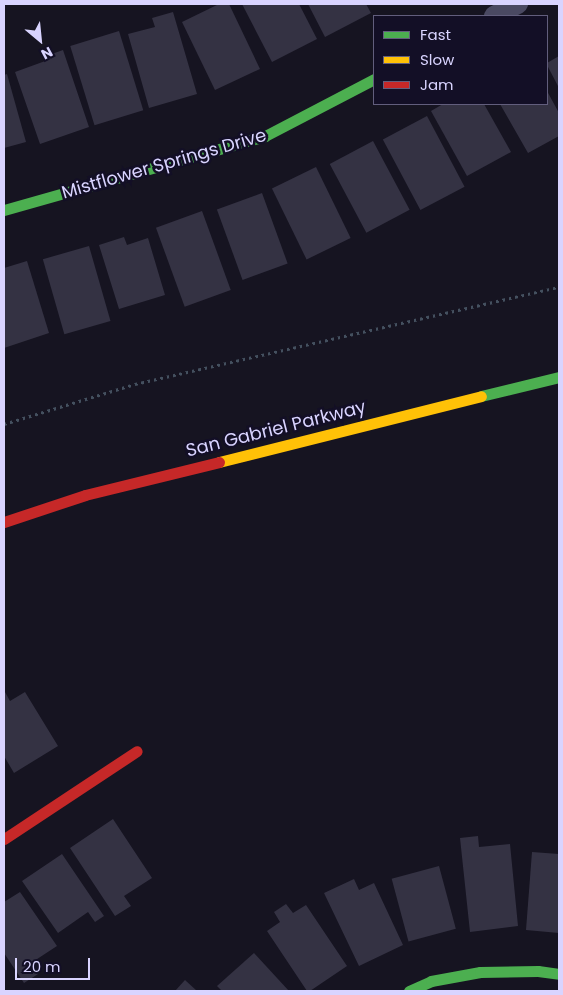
<!DOCTYPE html>
<html>
<head>
<meta charset="utf-8">
<style>
  body { margin:0 }
  #map { position:relative; width:563px; height:995px; overflow:hidden; background:#161421; font-family:Poppins,sans-serif }
  div>[style] { position:absolute }
  .building>* { inset:0; background:#343243; transform-origin:0 0 }
  .path>* { height:3px; margin-top:-1.5px; transform-origin:0; background:repeating-linear-gradient(90deg,#44505f 0 2.5px,transparent 0 6.5px) }
  .street>* { height:20px; margin:-10px; padding:0 10px; transform-origin:10px; border-radius:10px; background:#4a4962 }
  .fast>* { height:11px; margin:-5.5px; padding:0 5.5px; transform-origin:5.5px; border-radius:5.5px; background:#4caf50 }
  .slow>* { height:11px; margin:-5.5px; padding:0 5.5px; transform-origin:5.5px; border-radius:5.5px; background:#ffc107 }
  .jam>* { height:11px; margin:-5.5px; padding:0 5.5px; transform-origin:5.5px; border-radius:5.5px; background:#c62828 }
  span { translate:-50% -50%; white-space:nowrap; text-align:center; line-height:1.15; -webkit-text-stroke:5px #130f26; paint-order:stroke }
  .street-label { font-size:18px; color:#d9d4ff }
  .frame { position:absolute; inset:0; border:5px solid #d9d4ff; pointer-events:none }
  .legend { position:absolute; left:373px; top:15px; width:175px; height:90px; box-sizing:border-box; background:#130f26; border:1px solid #625e7d; margin:0; padding:6px 9px; list-style:none; font-size:15px; color:#d9d4ff }
  .legend li { display:flex; align-items:center; gap:10px; height:25px }
  .legend b { width:25px; border:1px solid #625e7d }
  .north { position:absolute; left:15px; top:15px; width:50px; height:50px; -webkit-text-stroke:4px #130f26; paint-order:stroke; rotate:152deg; font-size:14px; font-weight:700; line-height:20px; text-align:center; color:#d9d4ff }
  .north::after { content:''; display:block; margin:auto; width:18px; height:22px; background:#d9d4ff; clip-path:polygon(50% 0,100% 100%,50% 72%,0 100%) }
  .scale { position:absolute; left:15px; top:958px; width:75px; height:22px; box-sizing:border-box; border:2px solid #d9d4ff; border-top:0; padding-left:6px; font-size:15px; line-height:18px; white-space:nowrap; color:#d9d4ff; -webkit-text-stroke:4px #130f26; paint-order:stroke }
</style>
</head>
<body>
<div id="map">
  <div class="building">
    <i style="clip-path:polygon(219px 4px,229px 4px,260px 69px,215px 90px,182px 22px)"></i>
    <i style="clip-path:polygon(242px 4px,299px 4px,317px 39px,272px 62px)"></i>
    <i style="clip-path:polygon(308px 4px,366px 4px,371px 13px,325px 37px)"></i>
    <i style="clip-path:polygon(173px 12px,197px 94px,149px 108px,128px 34px,155px 27px,152px 18px)"></i>
    <i style="left:119px;top:31px;width:83px;height:51px;rotate:73deg"></i>
    <i style="clip-path:polygon(63px 50px,89px 127px,40px 144px,15px 72px,48px 60px,46px 56px)"></i>
    <i style="clip-path:polygon(559px 56px,559px 88px,547px 65px,547px 63px)"></i>
    <i style="clip-path:polygon(7px 74px,26px 142px,4px 148px,4px 75px)"></i>
    <i style="clip-path:polygon(547px 91px,559px 113px,559px 136px,528px 153px,500px 104px,547px 104px)"></i>
    <i style="clip-path:polygon(443px 104px,484px 104px,511px 152px,467px 176px,431px 111px)"></i>
    <i style="left:427px;top:116px;width:80px;height:50px;rotate:62deg"></i>
    <i style="left:373px;top:141px;width:78px;height:49px;rotate:62deg"></i>
    <i style="left:316px;top:167px;width:79px;height:49px;rotate:64deg"></i>
    <i style="left:262px;top:193px;width:75px;height:48px;rotate:70deg"></i>
    <i style="left:202px;top:211px;width:84px;height:49px;rotate:70deg"></i>
    <i style="clip-path:polygon(124px 237px,127px 245px,148px 238px,165px 295px,119px 309px,99px 245px)"></i>
    <i style="left:89px;top:246px;width:78px;height:48px;rotate:74deg"></i>
    <i style="clip-path:polygon(27px 261px,49px 333px,4px 348px,4px 268px)"></i>
    <i style="clip-path:polygon(5px 692px,10px 701px,25px 692px,58px 746px,14px 773px,4px 756px)"></i>
    <i style="clip-path:polygon(113px 819px,152px 878px,124px 896px,131px 906px,115px 916px,70px 848px)"></i>
    <i style="clip-path:polygon(478px 836px,479px 847px,510px 844px,518px 926px,470px 932px,460px 838px)"></i>
    <i style="clip-path:polygon(532px 852px,559px 854px,559px 933px,526px 930px)"></i>
    <i style="clip-path:polygon(62px 854px,104px 916px,95px 922px,88px 912px,58px 933px,22px 881px)"></i>
    <i style="left:439px;top:866px;width:65px;height:49px;rotate:75deg"></i>
    <i style="clip-path:polygon(354px 879px,359px 890px,374px 883px,403px 945px,359px 966px,324px 893px)"></i>
    <i style="clip-path:polygon(20px 892px,57px 946px,31px 963px,38px 974px,24px 983px,4px 953px,4px 902px)"></i>
    <i style="clip-path:polygon(286px 904px,293px 913px,306px 905px,347px 966px,310px 991px,307px 991px,267px 931px,280px 922px,274px 912px)"></i>
    <i style="clip-path:polygon(254px 953px,289px 991px,222px 991px,217px 986px)"></i>
    <i style="clip-path:polygon(185px 980px,197px 991px,175px 991px)"></i>
  </div>
  <div class="path">
    <i style="left:4px;top:424px;width:137px;rotate:-17deg"></i>
    <i style="left:135px;top:384px;width:435px;rotate:-12.9deg"></i>
  </div>
  <div class="street">
    <i style="left:494px;top:16px;width:27px;rotate:-27deg"></i>
  </div>
  <div class="fast">
    <i style="left:4px;top:210px;width:271px;rotate:-15.8deg"></i>
    <i style="left:265px;top:136px;width:123px;rotate:-27.6deg"></i>
    <i style="left:481px;top:396px;width:80px;rotate:-13.7deg"></i>
    <i style="left:409px;top:991px;width:24px;rotate:-24deg"></i>
    <i style="left:431px;top:981px;width:50px;rotate:-10.4deg"></i>
    <i style="left:480px;top:972px;width:58px;rotate:-1deg"></i>
    <i style="left:538px;top:971px;width:21px;rotate:8deg"></i>
  </div>
  <div class="slow">
    <i style="left:219px;top:462px;width:270px;rotate:-14.1deg"></i>
  </div>
  <div class="jam">
    <i style="left:4px;top:522px;width:85px;rotate:-18.4deg"></i>
    <i style="left:85px;top:495px;width:138px;rotate:-13.8deg"></i>
    <i style="left:4px;top:839px;width:159px;rotate:-33.5deg"></i>
  </div>
  <div class="street-label">
    <span style="left:164px;top:164px;rotate:-16deg">Mistflower Springs Drive</span>
    <span style="left:276px;top:429px;rotate:-14deg">San Gabriel Parkway</span>
  </div>
  <div class="frame"></div>
  <ul class="legend">
  <li><b style="height:6px;background:#4caf50"></b>Fast</li>
  <li><b style="height:6px;background:#ffc107"></b>Slow</li>
  <li><b style="height:6px;background:#c62828"></b>Jam</li>
  </ul>
  <div class="north">N</div>
  <div class="scale">20 m</div>
</div>
</body>
</html>
